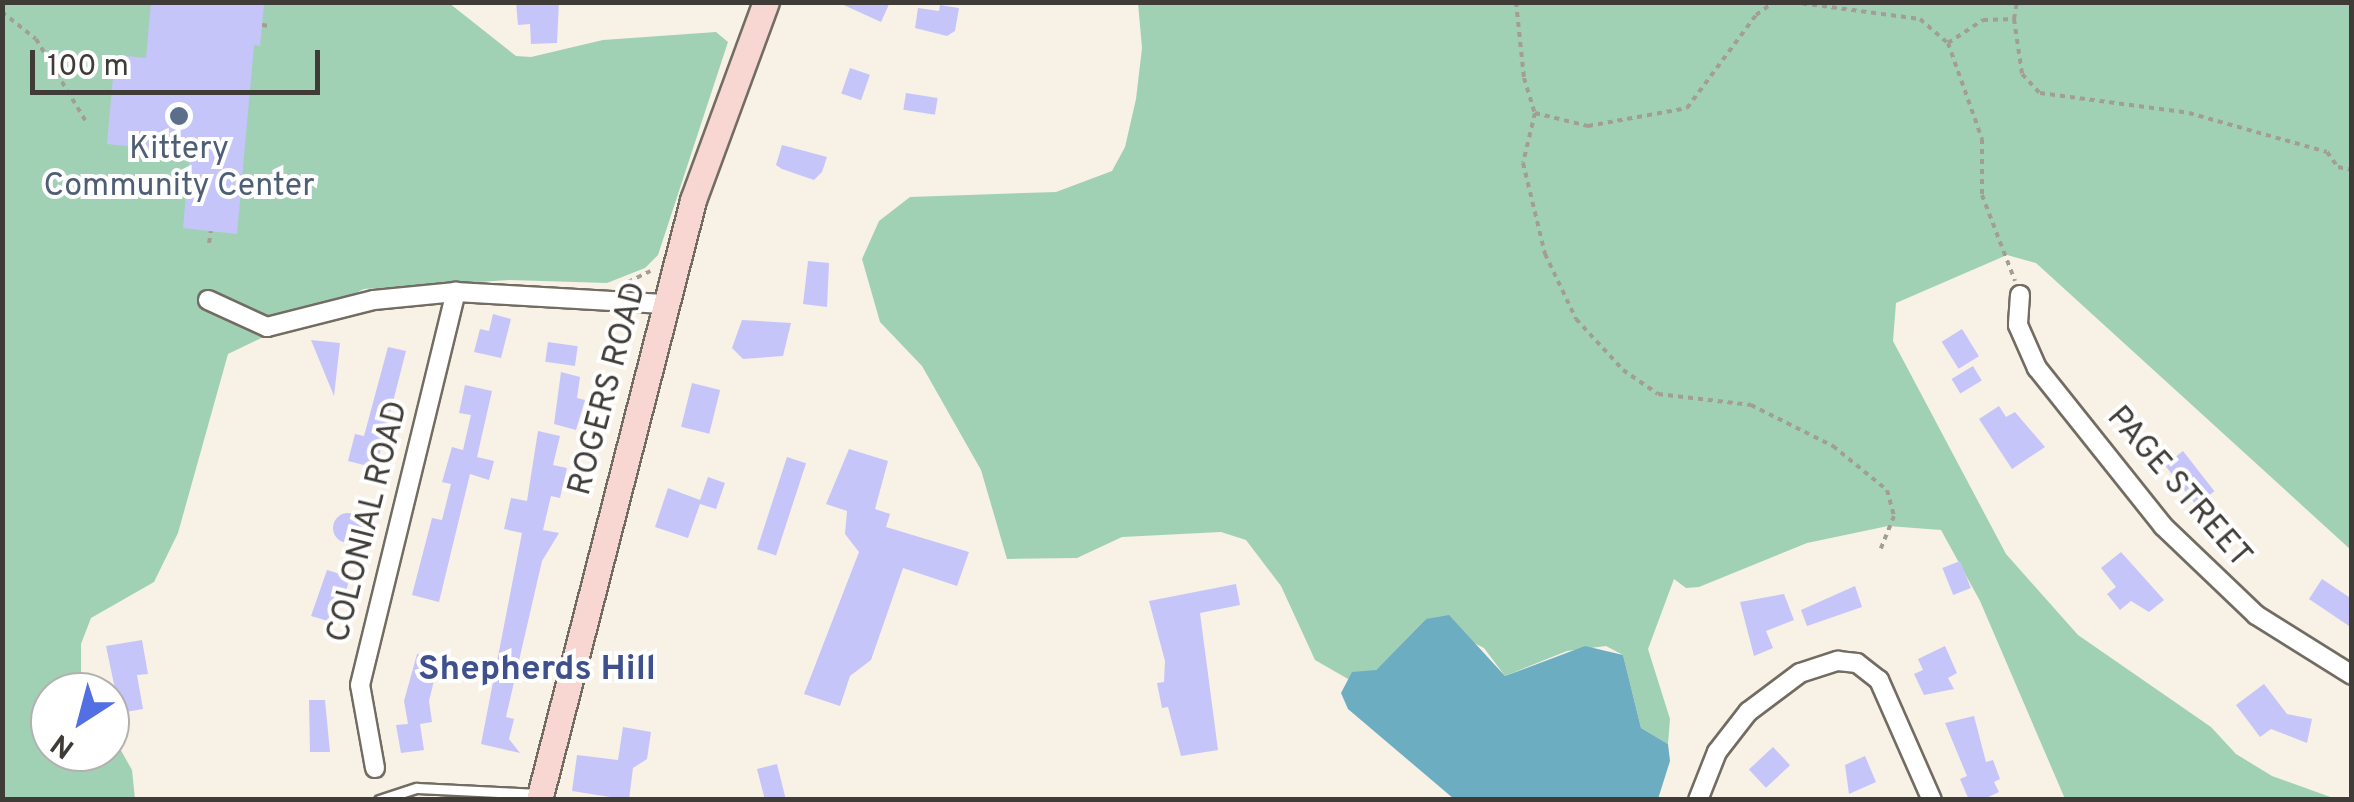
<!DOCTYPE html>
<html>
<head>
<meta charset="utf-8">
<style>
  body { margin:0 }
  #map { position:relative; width:2354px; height:802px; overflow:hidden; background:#f8f1e6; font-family:Overpass,sans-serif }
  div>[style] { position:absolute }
  .green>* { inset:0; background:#a1d1b5 }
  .water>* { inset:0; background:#6cadc1 }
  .building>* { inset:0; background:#c6c5f9; transform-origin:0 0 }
  .round { border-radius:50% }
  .path>* { height:4px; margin-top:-2px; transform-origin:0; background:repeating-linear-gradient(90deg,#a29d95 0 5px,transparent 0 10px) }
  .roads { filter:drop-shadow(2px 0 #726c62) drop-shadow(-2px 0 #726c62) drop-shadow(0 2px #726c62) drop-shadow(0 -2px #726c62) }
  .service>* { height:9px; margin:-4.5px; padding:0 4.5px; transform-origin:4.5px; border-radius:4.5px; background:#fff }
  .minor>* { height:18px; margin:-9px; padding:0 9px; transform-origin:9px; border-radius:9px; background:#fff }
  .secondary>* { height:25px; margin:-12.5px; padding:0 12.5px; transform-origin:12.5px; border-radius:12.5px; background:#f8d6d2 }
  .dots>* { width:28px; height:28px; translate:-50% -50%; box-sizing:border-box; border:5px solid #fff; border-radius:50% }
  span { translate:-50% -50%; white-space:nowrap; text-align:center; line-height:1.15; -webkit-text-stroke:8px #fff; paint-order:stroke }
  .service-label { font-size:32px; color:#4e5e75 }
  .street-label { font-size:32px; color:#3f3c38 }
  .neighbourhood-label { font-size:35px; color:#3f518c; font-weight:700 }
  .frame { position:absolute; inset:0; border:5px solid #3f3c38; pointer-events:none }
  .north { position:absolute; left:30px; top:672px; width:100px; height:100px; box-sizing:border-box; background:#fff; border:2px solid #b2b1af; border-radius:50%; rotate:216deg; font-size:28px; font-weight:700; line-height:40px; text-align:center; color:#3f3c38 }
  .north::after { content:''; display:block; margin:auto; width:35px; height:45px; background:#526fe4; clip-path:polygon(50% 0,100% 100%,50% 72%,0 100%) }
  .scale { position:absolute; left:30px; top:50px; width:290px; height:45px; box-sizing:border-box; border:5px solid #3f3c38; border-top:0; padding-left:12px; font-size:30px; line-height:35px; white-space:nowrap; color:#3f3c38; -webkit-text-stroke:8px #fff; paint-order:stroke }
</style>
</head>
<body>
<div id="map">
  <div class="green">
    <i style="clip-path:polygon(2px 3px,449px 3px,516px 56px,531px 57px,603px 40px,716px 32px,728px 42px,658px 255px,645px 268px,607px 283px,510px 280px,364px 289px,228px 354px,178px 533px,154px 582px,91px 618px,81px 644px,81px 679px,88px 692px,50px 692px,50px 752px,110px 752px,110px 731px,132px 770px,135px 799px,3px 799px)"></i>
    <i style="clip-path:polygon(1138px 3px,2351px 3px,2351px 550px,2036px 263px,2007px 255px,1896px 303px,1893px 341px,2006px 554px,2078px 635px,2211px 727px,2236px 754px,2272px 776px,2336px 799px,2065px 799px,1980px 601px,1941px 530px,1888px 526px,1807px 543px,1699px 587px,1686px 588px,1674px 579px,1648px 649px,1670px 719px,1668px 744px,1641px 728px,1623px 655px,1606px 646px,1567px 651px,1505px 676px,1484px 648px,1426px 619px,1376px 670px,1348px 679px,1315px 660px,1281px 586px,1246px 540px,1221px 532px,1122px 537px,1077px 558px,1007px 559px,981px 470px,922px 366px,880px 322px,862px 259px,879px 221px,910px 197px,1056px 192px,1112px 171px,1125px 147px,1136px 99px,1142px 48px)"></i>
  </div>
  <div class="water">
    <i style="clip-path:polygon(1449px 615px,1505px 676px,1585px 646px,1623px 655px,1641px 728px,1668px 744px,1670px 761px,1658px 799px,1454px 799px,1348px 709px,1341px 693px,1352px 672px,1376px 670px,1426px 619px)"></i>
  </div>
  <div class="building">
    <i style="clip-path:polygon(151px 2px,264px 4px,260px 46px,254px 45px,237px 234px,183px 228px,190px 152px,107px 144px,115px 55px,146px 58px)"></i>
    <i style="clip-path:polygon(516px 2px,559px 2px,557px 43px,531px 44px,530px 24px,518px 25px)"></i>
    <i style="clip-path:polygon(837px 2px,890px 2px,881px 22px)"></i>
    <i style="clip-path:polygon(940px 5px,959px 8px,955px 31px,947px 36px,915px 28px,918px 8px,939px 11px)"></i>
    <i style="left:850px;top:68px;width:21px;height:27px;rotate:19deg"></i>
    <i style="left:906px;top:93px;width:32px;height:17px;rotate:9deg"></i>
    <i style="clip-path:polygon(782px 145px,827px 157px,822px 172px,814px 180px,782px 169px,776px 165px)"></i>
    <i style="clip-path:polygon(808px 261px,829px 263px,827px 307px,803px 304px)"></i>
    <i style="clip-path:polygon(493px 314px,511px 319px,501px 358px,474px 352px,480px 329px,489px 331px)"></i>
    <i style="clip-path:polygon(742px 320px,791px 323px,783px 356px,743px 359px,732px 348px)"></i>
    <i style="left:1962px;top:329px;width:32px;height:24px;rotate:58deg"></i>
    <i style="clip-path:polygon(311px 340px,340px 343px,334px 396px)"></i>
    <i style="left:548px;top:342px;width:30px;height:20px;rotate:8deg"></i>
    <i style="clip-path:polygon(388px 347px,406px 351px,376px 468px,348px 461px,355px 434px,364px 436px)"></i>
    <i style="left:1973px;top:366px;width:17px;height:25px;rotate:59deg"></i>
    <i style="clip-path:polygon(561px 372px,580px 377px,577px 398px,585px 400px,576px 430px,554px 424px)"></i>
    <i style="left:692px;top:383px;width:29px;height:45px;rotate:14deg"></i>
    <i style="clip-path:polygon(465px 385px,492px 391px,477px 457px,494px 461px,489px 480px,470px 474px,439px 602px,412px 595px,432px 518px,442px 520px,451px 484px,442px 482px,452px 447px,463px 450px,471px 415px,459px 413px)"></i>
    <i style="clip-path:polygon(1999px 406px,2006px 417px,2015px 412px,2045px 447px,2012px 469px,1979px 419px)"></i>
    <i style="clip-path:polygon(538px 431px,560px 436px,553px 465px,567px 468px,560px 498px,551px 496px,543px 530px,559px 533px,542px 561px,506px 717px,514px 719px,509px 739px,520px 753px,481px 744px,522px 533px,504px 529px,511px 498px,527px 501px)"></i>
    <i style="clip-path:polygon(849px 449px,888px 461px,875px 509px,890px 514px,886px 527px,969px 552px,957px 586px,903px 568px,871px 660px,850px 676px,840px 706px,804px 694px,859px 552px,845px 534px,847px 511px,826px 504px)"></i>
    <i style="left:2183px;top:451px;width:51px;height:23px;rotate:52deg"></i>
    <i style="left:787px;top:457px;width:20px;height:97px;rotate:18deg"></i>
    <i style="clip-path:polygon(708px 477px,725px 483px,716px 509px,700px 504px,688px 538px,655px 527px,668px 488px,700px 500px)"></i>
    <i class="round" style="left:333px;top:513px;width:30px;height:30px"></i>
    <i style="clip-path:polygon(2121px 552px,2164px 600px,2149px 612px,2131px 601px,2120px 610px,2107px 594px,2116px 587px,2101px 568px)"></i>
    <i style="left:1960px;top:561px;width:29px;height:19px;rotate:68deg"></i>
    <i style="clip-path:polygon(327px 570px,350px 577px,342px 606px,333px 603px,328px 621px,311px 616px)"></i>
    <i style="clip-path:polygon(2322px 579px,2352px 599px,2352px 628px,2309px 599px)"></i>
    <i style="clip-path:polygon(1236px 584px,1240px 605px,1200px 613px,1218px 750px,1181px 756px,1168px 707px,1162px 708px,1157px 683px,1164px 682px,1165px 661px,1149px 601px)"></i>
    <i style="clip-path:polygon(1855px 586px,1862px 607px,1807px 626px,1801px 610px)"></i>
    <i style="clip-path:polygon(1784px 594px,1794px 620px,1766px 631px,1773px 648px,1754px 656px,1740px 602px)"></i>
    <i style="clip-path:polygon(142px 640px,148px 674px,137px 675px,143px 709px,120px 713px,106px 646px)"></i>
    <i style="clip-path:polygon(1945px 646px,1957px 673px,1948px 678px,1954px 689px,1924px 695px,1914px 674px,1923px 670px,1918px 659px)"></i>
    <i style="clip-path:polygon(417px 654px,439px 660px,429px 701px,432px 722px,420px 724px,424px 750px,401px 753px,396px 725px,408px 724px,404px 701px)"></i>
    <i style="clip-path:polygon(2264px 684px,2287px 714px,2312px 719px,2307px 743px,2271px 729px,2260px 737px,2236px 705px)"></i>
    <i style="clip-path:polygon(309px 700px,325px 700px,330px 752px,310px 752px)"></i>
    <i style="clip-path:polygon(1974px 716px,1986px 762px,1993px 760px,2000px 779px,1994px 782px,1999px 792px,1982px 800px,1969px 800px,1960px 779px,1967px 776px,1945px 723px)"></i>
    <i style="clip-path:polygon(623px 727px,651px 732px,647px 759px,633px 768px,629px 800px,572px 791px,577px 755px,618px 760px)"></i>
    <i style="left:1773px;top:747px;width:25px;height:33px;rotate:47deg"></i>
    <i style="clip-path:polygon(1865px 756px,1876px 782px,1849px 794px,1845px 765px)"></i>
    <i style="clip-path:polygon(777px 764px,786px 800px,765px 800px,757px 769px)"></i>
  </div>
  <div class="path">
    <i style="left:1516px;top:2px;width:76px;rotate:84deg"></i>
    <i style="left:1524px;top:78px;width:37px;rotate:73deg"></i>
    <i style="left:1535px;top:113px;width:55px;rotate:13.8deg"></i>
    <i style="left:1588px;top:126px;width:101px;rotate:-10.3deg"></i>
    <i style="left:1687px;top:108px;width:116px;rotate:-53.4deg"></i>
    <i style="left:1756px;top:15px;width:22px;rotate:-36deg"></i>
    <i style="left:1792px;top:2px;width:129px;rotate:7.6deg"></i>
    <i style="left:1920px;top:19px;width:37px;rotate:41deg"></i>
    <i style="left:1948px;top:43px;width:42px;rotate:-33.3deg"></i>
    <i style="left:1983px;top:20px;width:31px;rotate:-2deg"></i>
    <i style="left:2014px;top:19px;width:56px;rotate:81.7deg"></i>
    <i style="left:2022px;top:74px;width:26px;rotate:47deg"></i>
    <i style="left:2040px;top:93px;width:150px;rotate:7.6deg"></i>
    <i style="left:2189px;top:113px;width:143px;rotate:15.8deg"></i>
    <i style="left:2327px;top:152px;width:19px;rotate:54deg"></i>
    <i style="left:2338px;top:167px;width:14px;rotate:12deg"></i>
    <i style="left:2px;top:12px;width:43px;rotate:38.5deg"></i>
    <i style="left:36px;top:39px;width:95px;rotate:58.8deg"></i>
    <i style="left:2014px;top:19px;width:17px;rotate:-80deg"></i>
    <i style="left:262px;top:25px;width:8px;rotate:7deg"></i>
    <i style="left:1948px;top:43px;width:102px;rotate:70.5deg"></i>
    <i style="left:1982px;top:139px;width:56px;rotate:90deg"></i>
    <i style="left:1982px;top:195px;width:92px;rotate:69deg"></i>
    <i style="left:1535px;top:113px;width:51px;rotate:103.5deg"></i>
    <i style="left:1523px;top:163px;width:94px;rotate:76.4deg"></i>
    <i style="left:1545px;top:254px;width:72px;rotate:64.5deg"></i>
    <i style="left:1576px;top:319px;width:69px;rotate:47.3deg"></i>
    <i style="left:1623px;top:370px;width:42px;rotate:34.4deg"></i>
    <i style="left:1658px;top:394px;width:94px;rotate:6.7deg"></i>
    <i style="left:1751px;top:405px;width:92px;rotate:26.6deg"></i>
    <i style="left:1833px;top:446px;width:70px;rotate:39.2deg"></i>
    <i style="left:1887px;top:490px;width:27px;rotate:75deg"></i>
    <i style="left:1894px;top:516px;width:37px;rotate:112deg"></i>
    <i style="left:209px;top:243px;width:12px;rotate:-81deg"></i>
    <i style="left:628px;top:282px;width:25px;rotate:-26deg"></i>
  </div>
  <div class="roads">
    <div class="service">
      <i style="left:379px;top:800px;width:40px;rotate:-18deg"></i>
      <i style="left:417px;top:788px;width:122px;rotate:2.8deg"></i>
    </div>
    <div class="minor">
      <i style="left:2020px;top:295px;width:30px;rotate:94deg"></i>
      <i style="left:2018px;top:325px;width:47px;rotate:66.2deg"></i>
      <i style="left:2037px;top:368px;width:202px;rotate:51.4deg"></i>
      <i style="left:2163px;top:526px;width:129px;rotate:43.7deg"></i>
      <i style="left:2256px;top:615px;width:113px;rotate:32deg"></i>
      <i style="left:208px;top:300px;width:65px;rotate:24.6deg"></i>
      <i style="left:267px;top:327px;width:110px;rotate:-14.2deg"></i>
      <i style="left:374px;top:300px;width:82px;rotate:-5.6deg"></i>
      <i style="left:456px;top:292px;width:208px;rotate:3.3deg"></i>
      <i style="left:375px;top:768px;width:84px;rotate:-100.2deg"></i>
      <i style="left:360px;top:685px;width:405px;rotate:-76.3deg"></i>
      <i style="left:1698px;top:800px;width:52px;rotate:-68.4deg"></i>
      <i style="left:1717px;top:752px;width:51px;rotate:-52.2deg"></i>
      <i style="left:1748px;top:712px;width:65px;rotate:-36.9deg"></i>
      <i style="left:1800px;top:673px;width:40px;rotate:-18deg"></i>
      <i style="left:1838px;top:661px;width:19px;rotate:6deg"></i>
      <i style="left:1857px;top:663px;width:28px;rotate:38deg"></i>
      <i style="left:1879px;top:680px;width:131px;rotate:66.2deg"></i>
    </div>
    <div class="secondary">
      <i style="left:539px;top:800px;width:619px;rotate:-75.6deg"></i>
      <i style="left:693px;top:200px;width:211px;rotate:-69.8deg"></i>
    </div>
  </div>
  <div class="dots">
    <i style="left:179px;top:116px;background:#5c6f8a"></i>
  </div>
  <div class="service-label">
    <span style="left:179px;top:169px">Kittery<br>Community Center</span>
  </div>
  <div class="street-label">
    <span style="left:609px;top:389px;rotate:-75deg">ROGERS ROAD</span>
    <span style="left:2178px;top:488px;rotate:49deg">PAGE STREET</span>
    <span style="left:369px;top:522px;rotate:-76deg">COLONIAL ROAD</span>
  </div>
  <div class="neighbourhood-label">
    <span style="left:537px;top:670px">Shepherds Hill</span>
  </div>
  <div class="frame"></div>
  <div class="north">N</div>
  <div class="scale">100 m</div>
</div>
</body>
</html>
